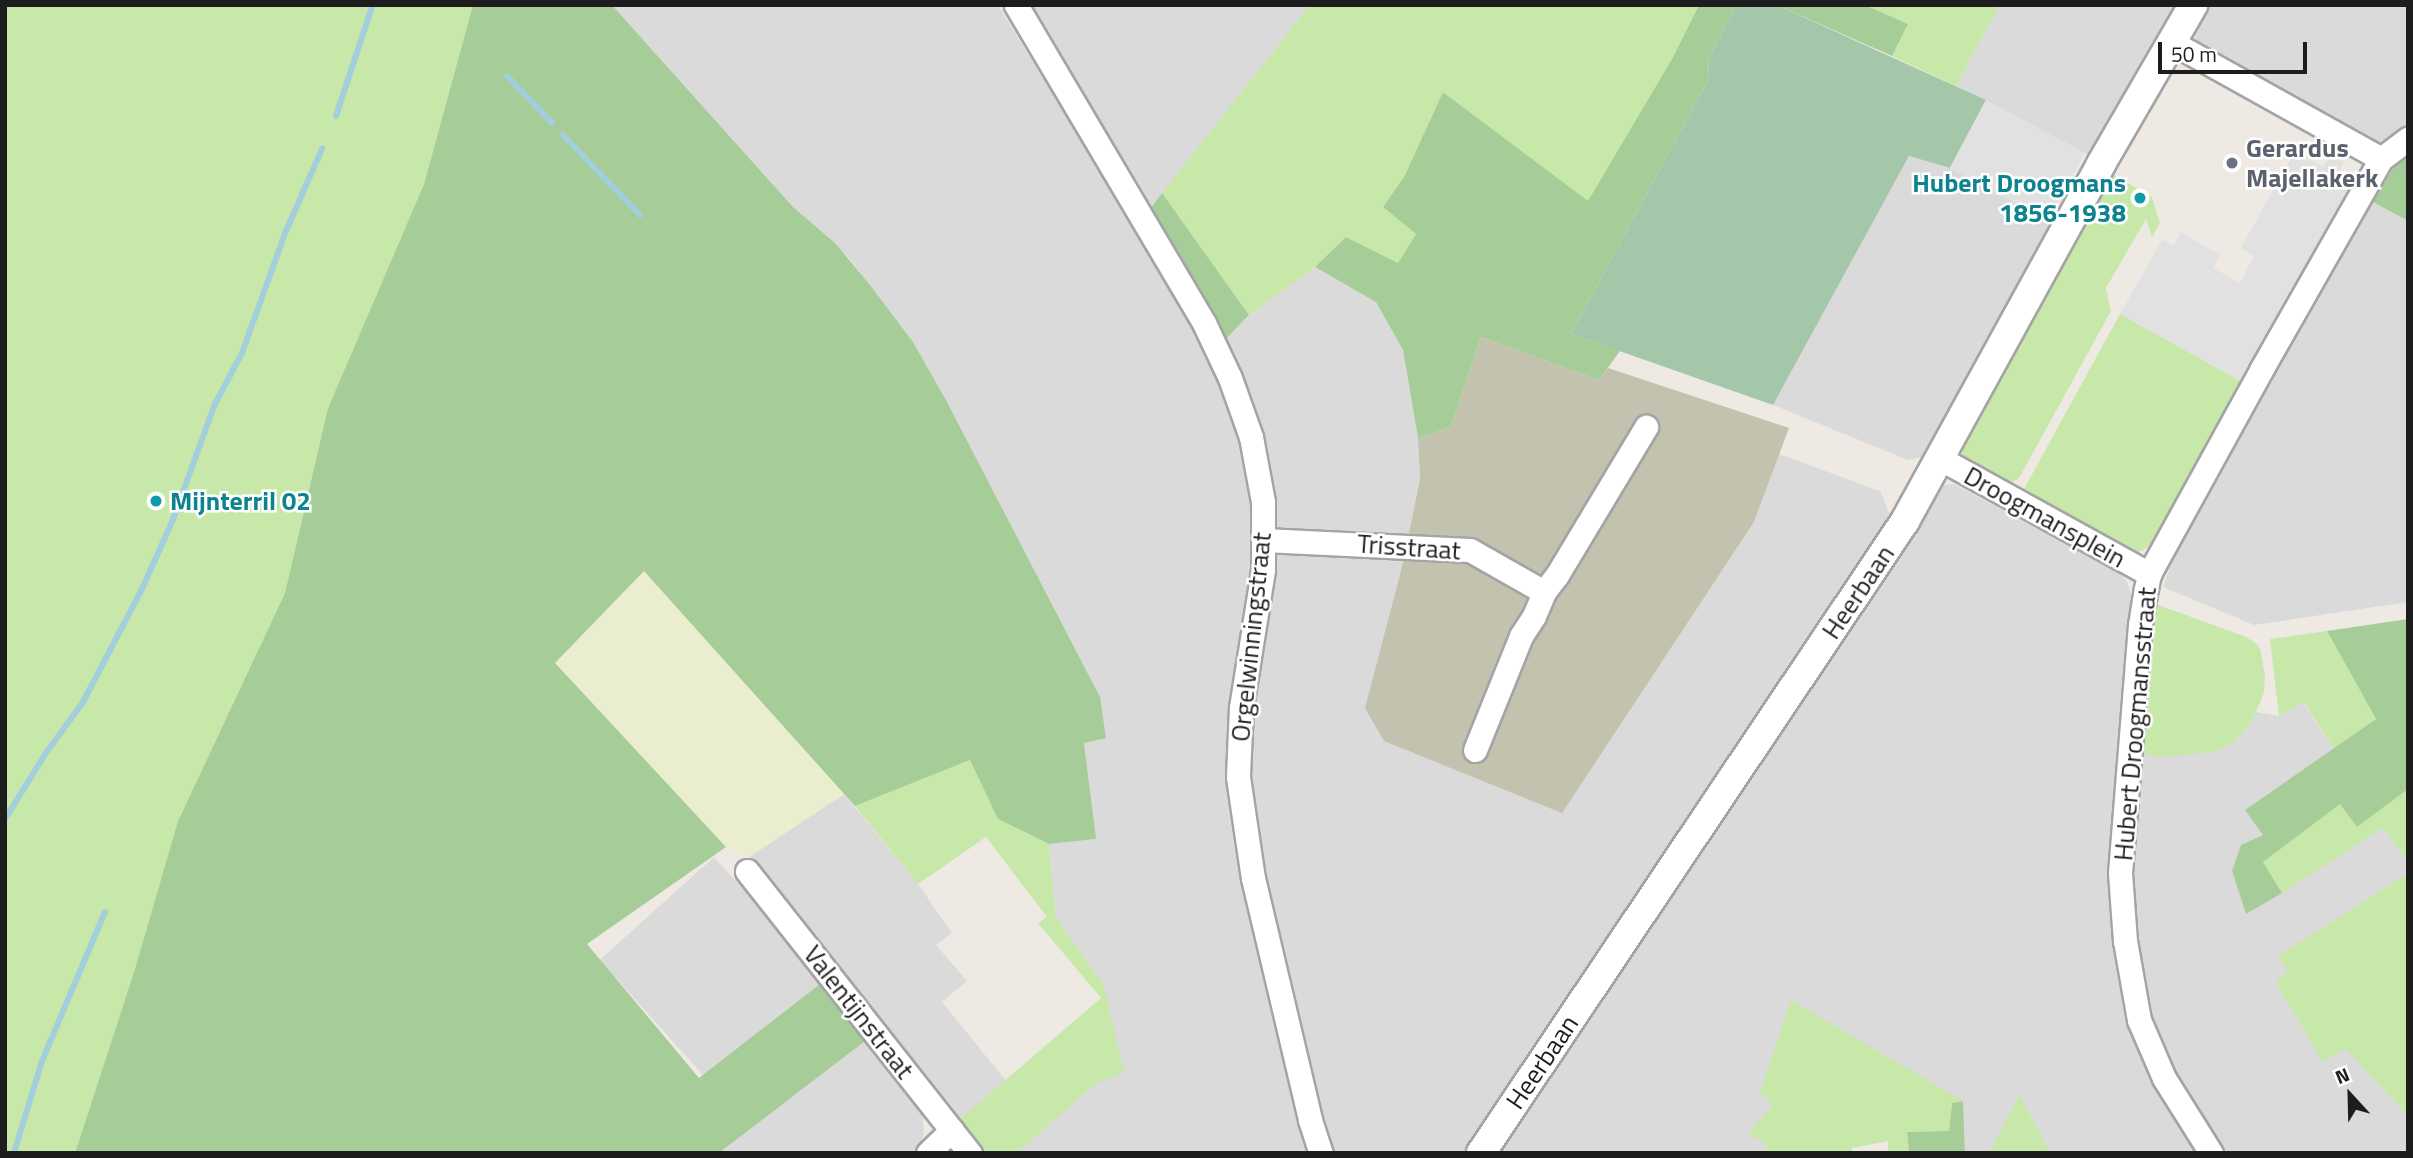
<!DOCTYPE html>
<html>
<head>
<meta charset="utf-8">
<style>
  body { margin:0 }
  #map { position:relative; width:2413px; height:1158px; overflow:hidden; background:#eeeae3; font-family:"Titillium Web",sans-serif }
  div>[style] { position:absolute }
  .residential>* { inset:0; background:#dbdada; transform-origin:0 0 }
  .construction>* { inset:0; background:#c2c2ae }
  .farmland>* { inset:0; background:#eaedce }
  .grass>* { inset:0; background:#c7e8a8 }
  .forest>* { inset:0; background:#a6cd98 }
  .cemetery>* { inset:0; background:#a4c7aa }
  .parking>* { inset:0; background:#e1e1e1; transform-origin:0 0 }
  .stream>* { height:6px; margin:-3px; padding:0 3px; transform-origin:3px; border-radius:3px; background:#a3cedc }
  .roads { filter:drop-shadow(2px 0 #a4a4a4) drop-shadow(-2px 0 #a4a4a4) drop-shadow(0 2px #a4a4a4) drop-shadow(0 -2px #a4a4a4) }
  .minor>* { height:23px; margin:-11.5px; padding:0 11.5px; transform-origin:11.5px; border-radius:11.5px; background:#fff }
  .tertiary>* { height:28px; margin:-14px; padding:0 14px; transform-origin:14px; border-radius:14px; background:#fff }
  .dots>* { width:19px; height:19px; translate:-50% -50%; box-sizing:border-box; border:4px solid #fff; border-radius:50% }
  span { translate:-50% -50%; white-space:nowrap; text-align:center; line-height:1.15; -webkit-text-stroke:5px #fff; paint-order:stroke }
  .worship-label { font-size:26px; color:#5b616d; font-weight:700 }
  .left { translate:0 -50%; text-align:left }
  .culture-label { font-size:26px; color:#0d838f; font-weight:700 }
  .right { translate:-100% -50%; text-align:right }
  .street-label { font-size:26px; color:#1d1d1d }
  .frame { position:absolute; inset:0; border:7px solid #1d1d1d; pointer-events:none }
  .north { position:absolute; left:2315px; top:1060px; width:70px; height:70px; -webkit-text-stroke:5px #fff; paint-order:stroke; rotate:338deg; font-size:19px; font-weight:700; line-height:28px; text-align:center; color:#1d1d1d }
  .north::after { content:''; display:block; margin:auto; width:24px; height:32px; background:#1d1d1d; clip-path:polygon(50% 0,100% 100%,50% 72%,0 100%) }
  .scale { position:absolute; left:2158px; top:42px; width:149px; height:32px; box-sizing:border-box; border:4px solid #1d1d1d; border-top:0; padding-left:9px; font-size:21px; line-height:24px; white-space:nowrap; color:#1d1d1d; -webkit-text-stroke:5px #fff; paint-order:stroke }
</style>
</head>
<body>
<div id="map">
  <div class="residential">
    <i style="clip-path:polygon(612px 5px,998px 5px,1198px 330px,1245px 444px,1257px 531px,1231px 734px,1313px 1153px,1017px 1153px,1096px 1082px,1104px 984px,1056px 918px,1049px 844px,1095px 839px,1084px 742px,1100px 697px,946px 400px,913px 342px,849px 258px,793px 207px)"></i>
    <i style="clip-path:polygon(1026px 5px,1310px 5px,1148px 212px)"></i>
    <i style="clip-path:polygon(2000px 5px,2176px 5px,2091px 156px,1956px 86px)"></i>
    <i style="clip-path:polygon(2209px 5px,2408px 5px,2408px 125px,2394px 136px,2372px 144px,2207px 52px,2196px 42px,2195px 32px)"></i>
    <i style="clip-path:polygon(1909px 156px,1950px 168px,2059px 214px,1922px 457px,1908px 460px,1773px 405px)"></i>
    <i style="clip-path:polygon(2373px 202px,2408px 221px,2408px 602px,2254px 625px,2163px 587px,2179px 542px,2305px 316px)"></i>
    <i style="clip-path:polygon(1315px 267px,1376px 301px,1403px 350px,1418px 438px,1420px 478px,1401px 571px,1561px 813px,1754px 522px,1779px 454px,1880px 491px,1891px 517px,1463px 1153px,1330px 1153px,1258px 866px,1246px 741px,1268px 597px,1224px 341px,1249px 315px)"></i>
    <i style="clip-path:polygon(1954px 484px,2119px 573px,2127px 581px,2131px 596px,2118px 778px,2148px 1067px,2179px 1129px,2197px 1153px,2050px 1153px,2020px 1094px,1989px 1153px,1965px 1153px,1963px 1101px,1773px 1105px,1768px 1146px,1763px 1153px,1500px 1153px,1938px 492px,1944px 485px)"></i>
    <i style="clip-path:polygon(2303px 702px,2334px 749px,2245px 810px,2264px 835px,2232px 871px,2246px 914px,2383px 828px,2408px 861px,2408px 873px,2278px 957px,2289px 973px,2323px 1062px,2345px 1047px,2408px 1116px,2408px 1153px,2223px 1153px,2185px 1091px,2160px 1041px,2146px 1000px,2134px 885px,2140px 752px,2157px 757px,2233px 742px,2247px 728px,2256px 712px,2279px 716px)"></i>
    <i style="clip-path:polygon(844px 794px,918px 884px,952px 933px,936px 945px,967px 981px,942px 1002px,1007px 1082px,959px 1120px,749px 857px)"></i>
    <i style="left:714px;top:857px;width:166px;height:154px;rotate:48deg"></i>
    <i style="clip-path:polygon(869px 1038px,922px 1109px,924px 1134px,916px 1153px,719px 1153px)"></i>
  </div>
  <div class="construction">
    <i style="clip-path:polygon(1481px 337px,1599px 380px,1608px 368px,1789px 428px,1754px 522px,1562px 813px,1384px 741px,1365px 708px,1401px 571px,1420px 479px,1418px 438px,1451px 427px)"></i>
  </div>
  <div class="farmland">
    <i style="clip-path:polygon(644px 571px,844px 794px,749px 857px,726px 847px,555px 663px)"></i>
  </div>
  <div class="grass">
    <i style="clip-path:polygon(5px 5px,473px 5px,424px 184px,328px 408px,285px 593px,178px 821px,134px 972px,75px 1153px,5px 1153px)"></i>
    <i style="clip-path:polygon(1310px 5px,1699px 5px,1672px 59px,1588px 202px,1443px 92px,1404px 177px,1383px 207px,1416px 234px,1398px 263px,1346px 237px,1315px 267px,1249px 315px,1162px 193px)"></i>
    <i style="clip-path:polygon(1865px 5px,2000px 5px,1956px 86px,1892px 56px,1908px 24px)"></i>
    <i style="clip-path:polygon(2112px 174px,2152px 197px,2160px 223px,2152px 237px,2146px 219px,2106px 288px,2111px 311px,2019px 478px,2008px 485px,1965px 460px,1961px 449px)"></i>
    <i style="clip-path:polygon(2120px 314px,2244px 383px,2152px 545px,2139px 552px,2130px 553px,2025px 492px,2024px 489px)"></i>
    <i style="clip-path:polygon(2156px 604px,2246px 637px,2258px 645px,2261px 652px,2265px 676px,2264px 692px,2256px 712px,2247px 728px,2233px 742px,2215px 752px,2157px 757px,2140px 752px)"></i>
    <i style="clip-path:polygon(2327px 631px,2376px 719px,2334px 749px,2304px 702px,2279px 716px,2270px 639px)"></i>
    <i style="clip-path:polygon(970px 760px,998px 819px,1049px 844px,1056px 918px,1104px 984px,1124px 1073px,1096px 1083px,1017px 1153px,985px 1153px,959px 1120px,1101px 998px,1038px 923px,1047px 917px,986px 837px,918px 884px,855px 806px)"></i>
    <i style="clip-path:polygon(2408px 789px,2408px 861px,2383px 828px,2282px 893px,2263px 862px,2340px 803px,2357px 827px)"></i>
    <i style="clip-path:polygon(2408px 873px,2408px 1116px,2345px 1048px,2323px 1062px,2275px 981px,2288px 972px,2278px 956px)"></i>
    <i style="clip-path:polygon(1791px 1000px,1963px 1101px,1952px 1103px,1949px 1131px,1907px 1132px,1909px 1153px,1888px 1153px,1888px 1141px,1852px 1148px,1852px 1153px,1763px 1153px,1768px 1146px,1749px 1133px,1773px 1105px,1760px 1092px)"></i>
    <i style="clip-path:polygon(2020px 1094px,2050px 1153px,1989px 1153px)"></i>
  </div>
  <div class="forest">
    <i style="clip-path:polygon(473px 5px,612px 5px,793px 207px,836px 244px,870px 285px,913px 342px,946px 400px,1100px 697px,1106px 738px,1084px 743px,1096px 839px,1049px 844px,998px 819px,970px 760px,855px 806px,644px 571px,555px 663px,726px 847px,587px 944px,699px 1078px,824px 981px,869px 1038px,719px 1153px,75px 1153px,134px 972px,178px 821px,285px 593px,328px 408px,424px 184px)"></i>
    <i style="clip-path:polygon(1699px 5px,1736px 5px,1709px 58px,1708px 80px,1571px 334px,1620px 351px,1599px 380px,1481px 337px,1451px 427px,1418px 438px,1403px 350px,1376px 302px,1315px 267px,1346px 237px,1398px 263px,1416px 234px,1383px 207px,1404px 177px,1443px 92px,1588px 201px,1672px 59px)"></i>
    <i style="clip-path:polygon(1777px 5px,1865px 5px,1908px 24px,1892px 56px)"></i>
    <i style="clip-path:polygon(2408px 152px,2408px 221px,2373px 202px,2392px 170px)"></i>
    <i style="clip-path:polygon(1162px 193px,1249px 315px,1224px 341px,1148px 212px)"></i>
    <i style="clip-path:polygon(2408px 619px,2408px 789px,2357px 827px,2340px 804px,2263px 862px,2282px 893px,2246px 914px,2232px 871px,2241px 845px,2263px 835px,2245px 810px,2376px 719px,2327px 631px)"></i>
    <i style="clip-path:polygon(1963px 1101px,1965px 1153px,1909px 1153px,1907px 1132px,1949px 1131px,1952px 1103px)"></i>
  </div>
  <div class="cemetery">
    <i style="clip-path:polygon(1736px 5px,1777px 5px,1986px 100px,1950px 168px,1909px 156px,1773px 405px,1571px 334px,1708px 80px,1709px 58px)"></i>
  </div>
  <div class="parking">
    <i style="left:1986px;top:100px;width:112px;height:77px;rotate:28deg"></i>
    <i style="clip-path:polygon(2295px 151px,2323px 167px,2331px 154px,2344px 162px,2333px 181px,2350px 191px,2244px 383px,2120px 314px,2162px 240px,2174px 245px,2181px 232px,2220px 255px,2213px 268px,2240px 283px,2254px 256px,2241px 248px)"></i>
  </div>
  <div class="stream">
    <i style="left:507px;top:76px;width:65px;rotate:46.2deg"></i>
    <i style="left:336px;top:116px;width:115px;rotate:-71.7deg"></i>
    <i style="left:563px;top:135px;width:111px;rotate:46.1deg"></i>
    <i style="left:5px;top:819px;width:78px;rotate:-58.2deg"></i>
    <i style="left:46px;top:753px;width:63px;rotate:-54deg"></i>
    <i style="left:83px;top:702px;width:125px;rotate:-62.4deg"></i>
    <i style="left:141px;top:591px;width:76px;rotate:-65.8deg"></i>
    <i style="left:172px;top:522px;width:126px;rotate:-70deg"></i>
    <i style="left:215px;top:404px;width:58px;rotate:-62.1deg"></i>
    <i style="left:242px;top:353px;width:130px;rotate:-70.2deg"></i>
    <i style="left:286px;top:231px;width:90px;rotate:-66.3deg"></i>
    <i style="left:14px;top:1153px;width:96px;rotate:-73.1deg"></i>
    <i style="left:42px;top:1061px;width:162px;rotate:-67.1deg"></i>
  </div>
  <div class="roads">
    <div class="minor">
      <i style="left:1016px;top:5px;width:369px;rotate:59.4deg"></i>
      <i style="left:1204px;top:323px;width:61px;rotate:64.7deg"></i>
      <i style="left:1230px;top:378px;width:63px;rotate:70.4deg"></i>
      <i style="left:1251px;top:437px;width:66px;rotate:79.5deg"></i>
      <i style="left:1263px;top:502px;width:68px;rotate:90deg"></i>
      <i style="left:1263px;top:570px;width:139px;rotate:99.1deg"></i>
      <i style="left:1241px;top:707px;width:70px;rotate:92.5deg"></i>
      <i style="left:1238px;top:777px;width:102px;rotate:81.6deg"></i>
      <i style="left:1253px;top:878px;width:249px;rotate:76.7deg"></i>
      <i style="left:1310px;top:1120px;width:35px;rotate:72deg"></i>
      <i style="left:2173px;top:43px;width:238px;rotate:29.1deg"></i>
      <i style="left:1941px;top:459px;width:238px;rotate:28.9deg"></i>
      <i style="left:1264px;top:540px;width:206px;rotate:2.8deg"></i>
      <i style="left:1470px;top:550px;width:85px;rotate:29.6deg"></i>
      <i style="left:1475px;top:750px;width:123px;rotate:-68deg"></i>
      <i style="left:1521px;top:636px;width:24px;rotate:-57deg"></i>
      <i style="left:1534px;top:616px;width:26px;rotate:-67deg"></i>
      <i style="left:1544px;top:592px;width:21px;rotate:-53deg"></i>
      <i style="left:1557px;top:575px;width:173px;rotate:-59deg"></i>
      <i style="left:747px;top:871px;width:360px;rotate:51.7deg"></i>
      <i style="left:928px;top:1153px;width:33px;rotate:-44deg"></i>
      <i style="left:2211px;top:1153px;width:89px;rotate:-122.1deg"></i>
      <i style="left:2164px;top:1078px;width:63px;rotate:-113.3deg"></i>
      <i style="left:2139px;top:1020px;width:80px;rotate:-100deg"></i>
      <i style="left:2125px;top:941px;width:68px;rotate:-94.2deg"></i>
      <i style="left:2120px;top:873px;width:249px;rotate:-85.4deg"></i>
      <i style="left:2140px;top:625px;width:36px;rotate:-81deg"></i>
      <i style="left:2146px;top:589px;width:15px;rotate:-79deg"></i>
      <i style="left:2149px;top:574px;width:233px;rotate:-61.2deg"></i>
      <i style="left:2261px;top:370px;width:243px;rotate:-60.4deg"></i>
      <i style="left:2381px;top:159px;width:34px;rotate:-37deg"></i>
    </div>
    <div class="tertiary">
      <i style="left:1481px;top:1153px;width:761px;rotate:-56.14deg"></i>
      <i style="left:1905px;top:521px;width:407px;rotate:-61.2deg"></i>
      <i style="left:2101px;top:164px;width:184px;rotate:-59.9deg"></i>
    </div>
  </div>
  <div class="dots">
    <i style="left:2232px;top:163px;background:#6b7280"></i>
    <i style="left:2140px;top:198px;background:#0f9aa8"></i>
    <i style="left:156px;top:501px;background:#0f9aa8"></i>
  </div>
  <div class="worship-label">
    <span class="left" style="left:2246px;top:163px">Gerardus<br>Majellakerk</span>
  </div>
  <div class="culture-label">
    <span class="right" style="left:2126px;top:198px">Hubert Droogmans<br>1856-1938</span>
    <span class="left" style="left:170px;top:501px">Mijnterril 02</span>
  </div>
  <div class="street-label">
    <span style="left:2045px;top:517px;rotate:29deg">Droogmansplein</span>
    <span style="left:1409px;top:547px;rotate:4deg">Trisstraat</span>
    <span style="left:1858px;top:592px;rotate:-56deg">Heerbaan</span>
    <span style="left:1251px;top:637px;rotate:-84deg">Orgelwinningstraat</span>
    <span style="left:2135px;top:724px;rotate:-85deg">Hubert Droogmansstraat</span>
    <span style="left:859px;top:1012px;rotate:52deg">Valentijnstraat</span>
    <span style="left:1542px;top:1062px;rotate:-56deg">Heerbaan</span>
  </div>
  <div class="frame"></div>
  <div class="north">N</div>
  <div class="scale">50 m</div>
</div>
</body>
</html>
